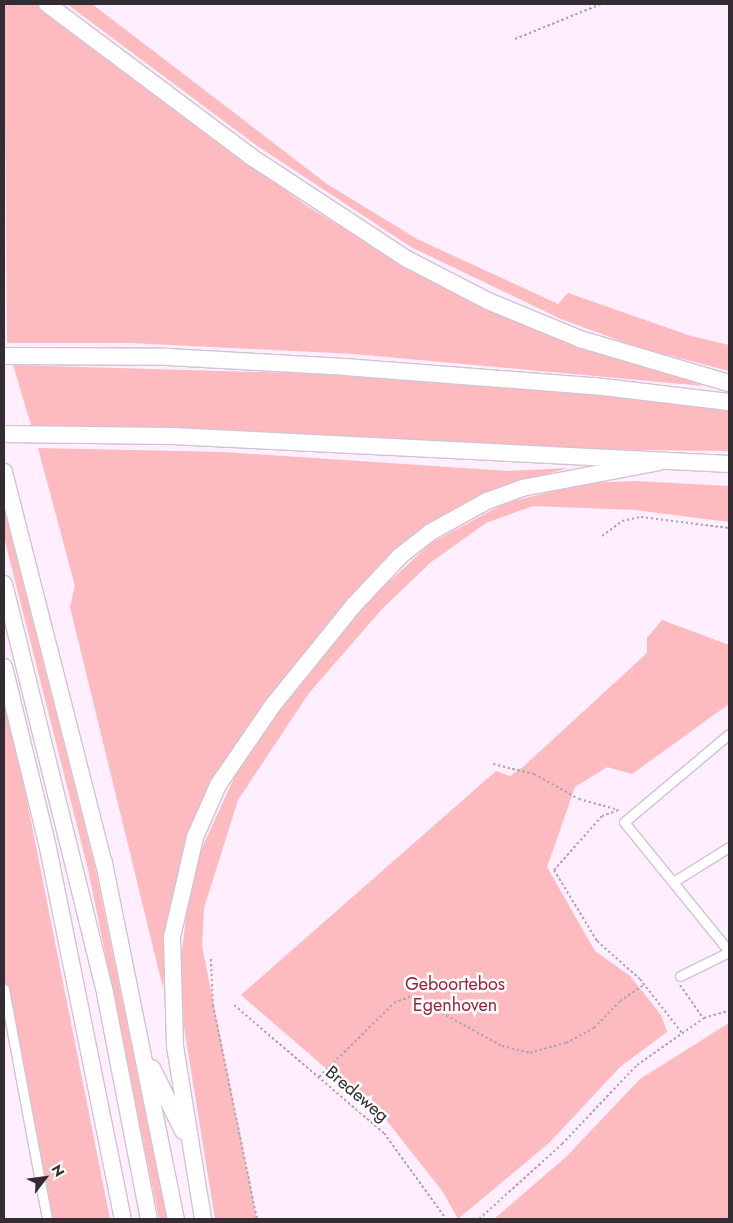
<!DOCTYPE html>
<html>
<head>
<meta charset="utf-8">
<style>
  body { margin:0 }
  #map { position:relative; width:733px; height:1223px; overflow:hidden; background:#feeefe; font-family:Jost,sans-serif }
  div>[style] { position:absolute }
  .green>* { inset:0; background:#fdbbc0 }
  .path>* { height:2px; margin-top:-1px; transform-origin:0; background:repeating-linear-gradient(90deg,#afa3af 0 2.5px,transparent 0 5px) }
  .roads { filter:drop-shadow(1px 0 #d3c1d4) drop-shadow(-1px 0 #d3c1d4) drop-shadow(0 1px #d3c1d4) drop-shadow(0 -1px #d3c1d4) }
  .minor>* { height:9px; margin:-4.5px; padding:0 4.5px; transform-origin:4.5px; border-radius:4.5px; background:#fff }
  .motorway>* { height:16px; margin:-8px; padding:0 8px; transform-origin:8px; border-radius:8px; background:#fff }
  span { translate:-50% -50%; white-space:nowrap; text-align:center; line-height:1.15; -webkit-text-stroke:5px #fff; paint-order:stroke }
  .park-label { font-size:18px; color:#9b233c }
  .street-label { font-size:18px; color:#332c33 }
  .frame { position:absolute; inset:0; border:5px solid #332c33; pointer-events:none }
  .north { position:absolute; left:20px; top:1153px; width:50px; height:50px; -webkit-text-stroke:4px #fff; paint-order:stroke; rotate:60deg; font-size:14px; font-weight:700; line-height:20px; text-align:center; color:#332c33 }
  .north::after { content:''; display:block; margin:auto; width:18px; height:22px; background:#332c33; clip-path:polygon(50% 0,100% 100%,50% 72%,0 100%) }
</style>
</head>
<body>
<div id="map">
  <div class="green">
    <i style="clip-path:polygon(4px 4px,37px 4px,202px 130px,307px 206px,379px 250px,543px 332px,704px 386px,354px 354px,130px 343px,7px 343px)"></i>
    <i style="clip-path:polygon(67px 4px,92px 4px,327px 184px,417px 239px,558px 304px,568px 293px,691px 336px,729px 345px,729px 371px,637px 347px,561px 319px,411px 247px,256px 145px)"></i>
    <i style="clip-path:polygon(13px 365px,330px 374px,642px 398px,729px 408px,729px 451px,556px 449px,32px 428px)"></i>
    <i style="clip-path:polygon(38px 448px,224px 452px,508px 471px,568px 468px,498px 488px,437px 519px,376px 568px,339px 611px,224px 763px,167px 943px,163px 988px,70px 607px,75px 586px)"></i>
    <i style="clip-path:polygon(635px 481px,729px 486px,729px 522px,635px 510px,533px 506px,486px 523px,430px 563px,382px 609px,309px 693px,238px 800px,204px 908px,202px 946px,257px 1219px,215px 1219px,184px 1027px,181px 961px,188px 899px,202px 848px,240px 765px,267px 724px,368px 601px,431px 543px,505px 503px,588px 483px)"></i>
    <i style="clip-path:polygon(4px 509px,95px 867px,167px 1219px,159px 1219px,88px 869px,4px 537px)"></i>
    <i style="clip-path:polygon(662px 620px,729px 645px,729px 704px,632px 774px,607px 767px,575px 787px,547px 867px,595px 951px,630px 976px,661px 1015px,667px 1032px,620px 1067px,550px 1142px,458px 1219px,443px 1192px,387px 1121px,241px 995px,496px 771px,510px 776px,523px 767px,647px 653px,647px 638px)"></i>
    <i style="clip-path:polygon(4px 702px,18px 756px,110px 1219px,50px 1219px,4px 977px)"></i>
    <i style="clip-path:polygon(729px 1023px,729px 1219px,494px 1219px,566px 1157px,640px 1079px)"></i>
  </div>
  <div class="path">
    <i style="left:515px;top:39px;width:93px;rotate:-22.1deg"></i>
    <i style="left:602px;top:536px;width:25px;rotate:-37deg"></i>
    <i style="left:622px;top:521px;width:19px;rotate:-12deg"></i>
    <i style="left:641px;top:517px;width:89px;rotate:7.1deg"></i>
    <i style="left:493px;top:764px;width:42px;rotate:13.7deg"></i>
    <i style="left:534px;top:774px;width:51px;rotate:29.1deg"></i>
    <i style="left:579px;top:799px;width:41px;rotate:15.4deg"></i>
    <i style="left:618px;top:810px;width:17px;rotate:159deg"></i>
    <i style="left:602px;top:816px;width:72px;rotate:131.6deg"></i>
    <i style="left:554px;top:870px;width:83px;rotate:58.8deg"></i>
    <i style="left:597px;top:941px;width:57px;rotate:41.5deg"></i>
    <i style="left:640px;top:979px;width:68px;rotate:52.1deg"></i>
    <i style="left:211px;top:959px;width:46px;rotate:87.5deg"></i>
    <i style="left:213px;top:1005px;width:218px;rotate:78.4deg"></i>
    <i style="left:680px;top:985px;width:40px;rotate:55.1deg"></i>
    <i style="left:234px;top:1005px;width:197px;rotate:40.5deg"></i>
    <i style="left:384px;top:1133px;width:106px;rotate:54.2deg"></i>
    <i style="left:319px;top:1077px;width:105px;rotate:-44.6deg"></i>
    <i style="left:394px;top:1003px;width:18px;rotate:-22deg"></i>
    <i style="left:411px;top:996px;width:104px;rotate:28.8deg"></i>
    <i style="left:502px;top:1046px;width:29px;rotate:14deg"></i>
    <i style="left:530px;top:1053px;width:37px;rotate:-16deg"></i>
    <i style="left:566px;top:1043px;width:32px;rotate:-28deg"></i>
    <i style="left:594px;top:1028px;width:37px;rotate:-46deg"></i>
    <i style="left:620px;top:1001px;width:29px;rotate:-34deg"></i>
    <i style="left:479px;top:1219px;width:112px;rotate:-42.1deg"></i>
    <i style="left:562px;top:1144px;width:109px;rotate:-46.5deg"></i>
    <i style="left:637px;top:1065px;width:82px;rotate:-35deg"></i>
    <i style="left:704px;top:1018px;width:26px;rotate:-16deg"></i>
  </div>
  <div class="roads">
    <div class="minor">
      <i style="left:729px;top:734px;width:137px;rotate:140deg"></i>
      <i style="left:624px;top:822px;width:166px;rotate:50.9deg"></i>
      <i style="left:673px;top:882px;width:66px;rotate:-32deg"></i>
      <i style="left:680px;top:976px;width:55px;rotate:-26.1deg"></i>
      <i style="left:4px;top:989px;width:234px;rotate:79.4deg"></i>
    </div>
    <div class="motorway">
      <i style="left:47px;top:4px;width:254px;rotate:36.8deg"></i>
      <i style="left:250px;top:156px;width:188px;rotate:33.3deg"></i>
      <i style="left:407px;top:259px;width:91px;rotate:27.4deg"></i>
      <i style="left:488px;top:301px;width:100px;rotate:22.4deg"></i>
      <i style="left:580px;top:339px;width:155px;rotate:16.5deg"></i>
      <i style="left:4px;top:356px;width:164px;rotate:0.3deg"></i>
      <i style="left:168px;top:357px;width:177px;rotate:3.2deg"></i>
      <i style="left:345px;top:367px;width:250px;rotate:4.4deg"></i>
      <i style="left:594px;top:386px;width:136px;rotate:6.8deg"></i>
      <i style="left:4px;top:434px;width:169px;rotate:0.7deg"></i>
      <i style="left:173px;top:436px;width:557px;rotate:2.88deg"></i>
      <i style="left:4px;top:472px;width:404px;rotate:75.7deg"></i>
      <i style="left:104px;top:863px;width:363px;rotate:78.6deg"></i>
      <i style="left:4px;top:584px;width:421px;rotate:76.1deg"></i>
      <i style="left:105px;top:993px;width:230px;rotate:79deg"></i>
      <i style="left:4px;top:667px;width:186px;rotate:76.3deg"></i>
      <i style="left:48px;top:848px;width:379px;rotate:78.6deg"></i>
      <i style="left:152px;top:1068px;width:70px;rotate:63.8deg"></i>
      <i style="left:203px;top:1219px;width:175px;rotate:-99.2deg"></i>
      <i style="left:175px;top:1046px;width:109px;rotate:-91.6deg"></i>
      <i style="left:172px;top:937px;width:103px;rotate:-77deg"></i>
      <i style="left:195px;top:837px;width:57px;rotate:-66.1deg"></i>
      <i style="left:218px;top:785px;width:97px;rotate:-55.5deg"></i>
      <i style="left:273px;top:705px;width:129px;rotate:-51deg"></i>
      <i style="left:354px;top:605px;width:67px;rotate:-46.8deg"></i>
      <i style="left:400px;top:556px;width:37px;rotate:-38deg"></i>
      <i style="left:429px;top:533px;width:66px;rotate:-28.9deg"></i>
      <i style="left:487px;top:501px;width:37px;rotate:-20deg"></i>
      <i style="left:522px;top:488px;width:139px;rotate:-10.7deg"></i>
    </div>
  </div>
  <div class="park-label">
    <span style="left:455px;top:995px">Geboortebos<br>Egenhoven</span>
  </div>
  <div class="street-label">
    <span style="left:357px;top:1094px;rotate:40deg">Bredeweg</span>
  </div>
  <div class="frame"></div>
  <div class="north">N</div>
</div>
</body>
</html>
